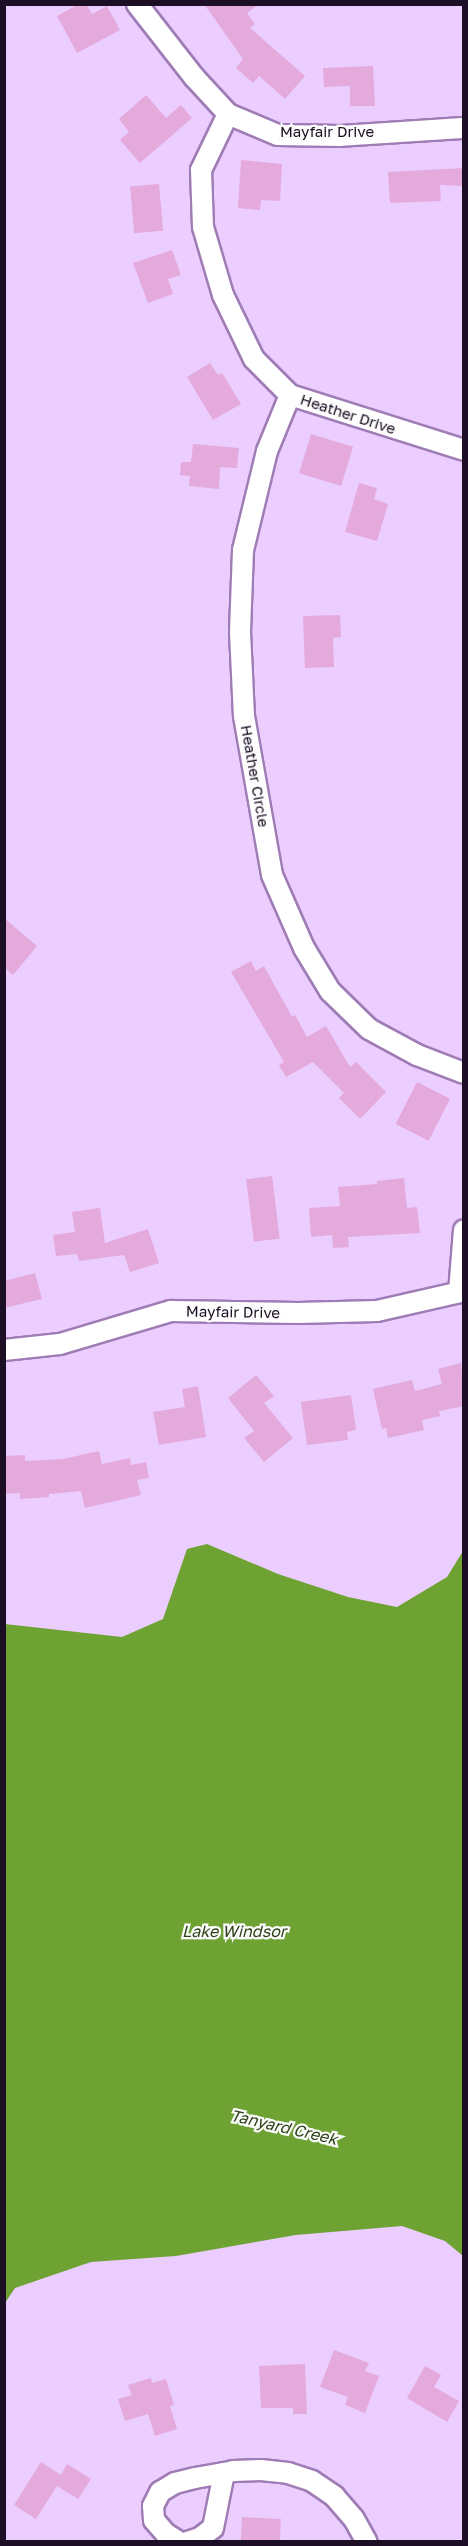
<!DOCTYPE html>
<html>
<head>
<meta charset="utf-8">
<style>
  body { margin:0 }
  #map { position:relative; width:468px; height:2546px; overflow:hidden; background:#ebcdff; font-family:"Golos Text",sans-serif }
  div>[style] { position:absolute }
  .water>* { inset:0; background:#6ea334 }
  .building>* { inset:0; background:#e4aadb; transform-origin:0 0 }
  .roads { filter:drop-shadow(2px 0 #9f7cb5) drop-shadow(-2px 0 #9f7cb5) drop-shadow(0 2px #9f7cb5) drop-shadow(0 -2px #9f7cb5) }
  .street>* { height:20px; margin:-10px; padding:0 10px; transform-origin:10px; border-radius:10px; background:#fff }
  span { translate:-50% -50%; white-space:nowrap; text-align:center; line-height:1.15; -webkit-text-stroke:4.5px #fbfcfb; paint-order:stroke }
  .street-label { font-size:15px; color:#1c0e24 }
  .water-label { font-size:16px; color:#2e4418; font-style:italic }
  .frame { position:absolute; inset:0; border:6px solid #1c0e24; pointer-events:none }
</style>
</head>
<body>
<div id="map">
  <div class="water">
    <i style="clip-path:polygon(207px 1544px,278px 1574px,348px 1597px,397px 1607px,447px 1577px,463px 1551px,463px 2256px,445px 2241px,402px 2226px,296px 2235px,176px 2256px,91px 2262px,15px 2288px,5px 2303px,5px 1624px,122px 1637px,163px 1619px,187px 1549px)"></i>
  </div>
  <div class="building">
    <i style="clip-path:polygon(79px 4px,86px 4px,92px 14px,107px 6px,120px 30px,77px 53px,57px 16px)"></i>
    <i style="clip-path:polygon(204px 4px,259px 4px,247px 13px,255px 24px,250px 28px,305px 76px,285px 99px,259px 76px,253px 83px,236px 68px,243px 59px)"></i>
    <i style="clip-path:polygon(373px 66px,375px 106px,350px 106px,350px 86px,324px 87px,323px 68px)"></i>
    <i style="clip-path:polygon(146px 95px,166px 118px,181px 105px,192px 118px,140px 163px,120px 140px,129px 132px,119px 119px)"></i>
    <i style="clip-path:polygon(241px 160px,282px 164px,280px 201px,261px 200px,260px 210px,238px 208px)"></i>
    <i style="clip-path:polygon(464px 168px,464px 186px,440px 185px,441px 201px,390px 203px,388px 172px)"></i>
    <i style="left:159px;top:184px;width:47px;height:29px;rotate:85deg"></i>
    <i style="clip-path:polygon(172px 250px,181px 275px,168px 279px,173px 294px,148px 303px,133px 263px)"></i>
    <i style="clip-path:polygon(210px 363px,218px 375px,222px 373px,241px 404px,213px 420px,187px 377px)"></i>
    <i style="left:311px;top:434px;width:44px;height:41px;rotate:17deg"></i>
    <i style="clip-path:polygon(193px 444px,239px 448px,237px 468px,220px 467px,219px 489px,189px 486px,190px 476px,180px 475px,181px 462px,191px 462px)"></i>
    <i style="clip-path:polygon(359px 483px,377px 488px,374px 499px,388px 504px,377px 541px,345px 532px)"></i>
    <i style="clip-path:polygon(340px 615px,341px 637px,333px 638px,334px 667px,305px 668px,303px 616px)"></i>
    <i style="clip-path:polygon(4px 918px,37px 946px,13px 975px,4px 967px)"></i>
    <i style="clip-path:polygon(251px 961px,256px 971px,264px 966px,292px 1017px,295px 1015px,307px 1037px,326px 1026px,350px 1067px,356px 1062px,386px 1092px,360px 1119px,339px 1098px,344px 1093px,313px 1062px,286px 1077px,279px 1065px,284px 1062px,231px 972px)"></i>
    <i style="left:417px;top:1082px;width:37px;height:47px;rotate:27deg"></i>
    <i style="left:272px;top:1176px;width:63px;height:26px;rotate:83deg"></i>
    <i style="clip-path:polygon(404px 1178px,407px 1208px,417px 1207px,420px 1233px,348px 1237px,349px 1247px,333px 1248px,332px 1235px,311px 1237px,309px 1208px,340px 1206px,338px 1187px,377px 1184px,377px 1181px)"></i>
    <i style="clip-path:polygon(100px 1208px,105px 1243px,148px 1229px,159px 1263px,130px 1272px,124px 1255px,79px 1261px,77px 1254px,56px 1256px,53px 1235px,75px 1232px,72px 1212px)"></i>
    <i style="clip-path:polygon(35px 1273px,42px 1299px,4px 1308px,4px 1281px)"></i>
    <i style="clip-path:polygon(461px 1363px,464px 1406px,439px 1411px,440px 1416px,422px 1420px,424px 1430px,388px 1438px,386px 1428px,382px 1429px,373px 1389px,412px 1380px,415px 1391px,442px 1384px,438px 1369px)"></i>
    <i style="clip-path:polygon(256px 1375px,274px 1396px,264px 1403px,293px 1438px,264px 1462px,244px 1438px,254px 1431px,228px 1398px)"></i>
    <i style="clip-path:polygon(198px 1386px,206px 1437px,159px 1445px,153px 1412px,185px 1407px,182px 1389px)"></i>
    <i style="clip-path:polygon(351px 1395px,356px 1430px,347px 1432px,348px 1440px,307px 1445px,301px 1402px)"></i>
    <i style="clip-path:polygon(99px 1451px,102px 1464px,130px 1458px,131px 1465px,146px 1462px,149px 1478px,137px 1480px,141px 1495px,85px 1508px,81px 1491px,49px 1494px,49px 1497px,20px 1499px,20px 1493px,4px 1494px,4px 1456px,25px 1455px,25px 1461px,63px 1459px)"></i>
    <i style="clip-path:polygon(334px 2350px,369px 2363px,365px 2371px,379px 2376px,365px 2413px,345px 2405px,348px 2397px,320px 2387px)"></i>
    <i style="clip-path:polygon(305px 2364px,307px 2414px,293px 2414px,293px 2408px,261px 2408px,259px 2366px)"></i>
    <i style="clip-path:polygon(425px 2366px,441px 2375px,434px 2387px,459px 2401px,447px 2422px,407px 2398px)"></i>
    <i style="clip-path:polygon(151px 2378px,152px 2383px,166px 2379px,174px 2405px,170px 2406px,177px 2429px,155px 2436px,148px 2414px,125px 2421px,118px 2399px,132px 2395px,128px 2385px)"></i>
    <i style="clip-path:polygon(41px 2462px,61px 2475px,67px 2464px,91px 2479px,78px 2499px,57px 2486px,36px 2519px,14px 2505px)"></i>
    <i style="left:242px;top:2517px;width:39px;height:24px;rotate:3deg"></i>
  </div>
  <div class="roads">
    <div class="street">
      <i style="left:137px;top:4px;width:93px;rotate:52deg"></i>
      <i style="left:194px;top:77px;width:50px;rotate:47.4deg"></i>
      <i style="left:228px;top:114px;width:54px;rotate:22.8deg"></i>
      <i style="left:278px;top:135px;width:62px;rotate:0.9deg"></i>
      <i style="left:340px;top:136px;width:124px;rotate:-3.7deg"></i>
      <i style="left:228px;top:114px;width:62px;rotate:115.7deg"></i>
      <i style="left:201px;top:170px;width:57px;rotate:88deg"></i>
      <i style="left:203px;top:227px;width:71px;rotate:73.6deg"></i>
      <i style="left:223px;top:295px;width:71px;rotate:64.2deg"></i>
      <i style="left:254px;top:359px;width:51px;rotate:45deg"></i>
      <i style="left:290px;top:395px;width:182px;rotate:17.5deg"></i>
      <i style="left:290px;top:395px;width:61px;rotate:112.3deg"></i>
      <i style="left:267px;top:451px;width:102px;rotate:103.6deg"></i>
      <i style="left:243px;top:550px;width:82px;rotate:92.1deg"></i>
      <i style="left:240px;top:632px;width:84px;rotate:87.3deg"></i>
      <i style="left:244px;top:716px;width:161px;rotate:80deg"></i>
      <i style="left:272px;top:875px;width:80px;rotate:66.3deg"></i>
      <i style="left:304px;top:948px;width:50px;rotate:58.8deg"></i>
      <i style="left:330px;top:991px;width:54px;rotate:44.3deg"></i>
      <i style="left:369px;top:1029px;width:55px;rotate:28.4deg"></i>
      <i style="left:417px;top:1055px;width:50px;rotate:21deg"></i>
      <i style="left:459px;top:1292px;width:62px;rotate:-85.4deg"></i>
      <i style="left:4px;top:1350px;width:56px;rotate:-6.1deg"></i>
      <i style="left:60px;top:1344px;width:116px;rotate:-16.6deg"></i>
      <i style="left:171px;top:1311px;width:127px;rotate:0.9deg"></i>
      <i style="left:298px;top:1313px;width:79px;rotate:-1.5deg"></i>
      <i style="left:377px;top:1311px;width:89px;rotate:-12.9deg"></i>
      <i style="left:179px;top:2542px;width:15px;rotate:-148deg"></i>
      <i style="left:166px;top:2534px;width:18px;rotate:-131deg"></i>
      <i style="left:154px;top:2520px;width:14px;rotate:-94deg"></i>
      <i style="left:153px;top:2506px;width:16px;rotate:-63deg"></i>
      <i style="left:160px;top:2492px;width:17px;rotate:-31deg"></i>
      <i style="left:175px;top:2483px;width:21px;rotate:-14deg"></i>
      <i style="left:195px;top:2478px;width:39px;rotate:-10deg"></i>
      <i style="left:233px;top:2471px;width:28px;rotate:-2deg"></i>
      <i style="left:261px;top:2470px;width:27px;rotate:6deg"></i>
      <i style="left:288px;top:2473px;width:25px;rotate:18deg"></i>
      <i style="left:312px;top:2481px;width:27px;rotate:34deg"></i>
      <i style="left:334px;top:2496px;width:30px;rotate:49deg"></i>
      <i style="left:354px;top:2519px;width:26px;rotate:61deg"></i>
      <i style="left:187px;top:2542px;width:14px;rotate:-17deg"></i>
      <i style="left:200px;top:2538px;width:16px;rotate:-38deg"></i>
      <i style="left:213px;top:2528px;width:56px;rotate:-78.7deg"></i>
    </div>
  </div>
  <div class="street-label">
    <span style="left:327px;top:132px">Mayfair Drive</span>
    <span style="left:348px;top:414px;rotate:18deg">Heather Drive</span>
    <span style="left:255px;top:776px;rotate:80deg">Heather Circle</span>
    <span style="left:233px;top:1312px;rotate:1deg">Mayfair Drive</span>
  </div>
  <div class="water-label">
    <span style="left:234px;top:1931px">Lake Windsor</span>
    <span style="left:284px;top:2127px;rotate:13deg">Tanyard Creek</span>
  </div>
  <div class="frame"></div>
</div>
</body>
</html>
